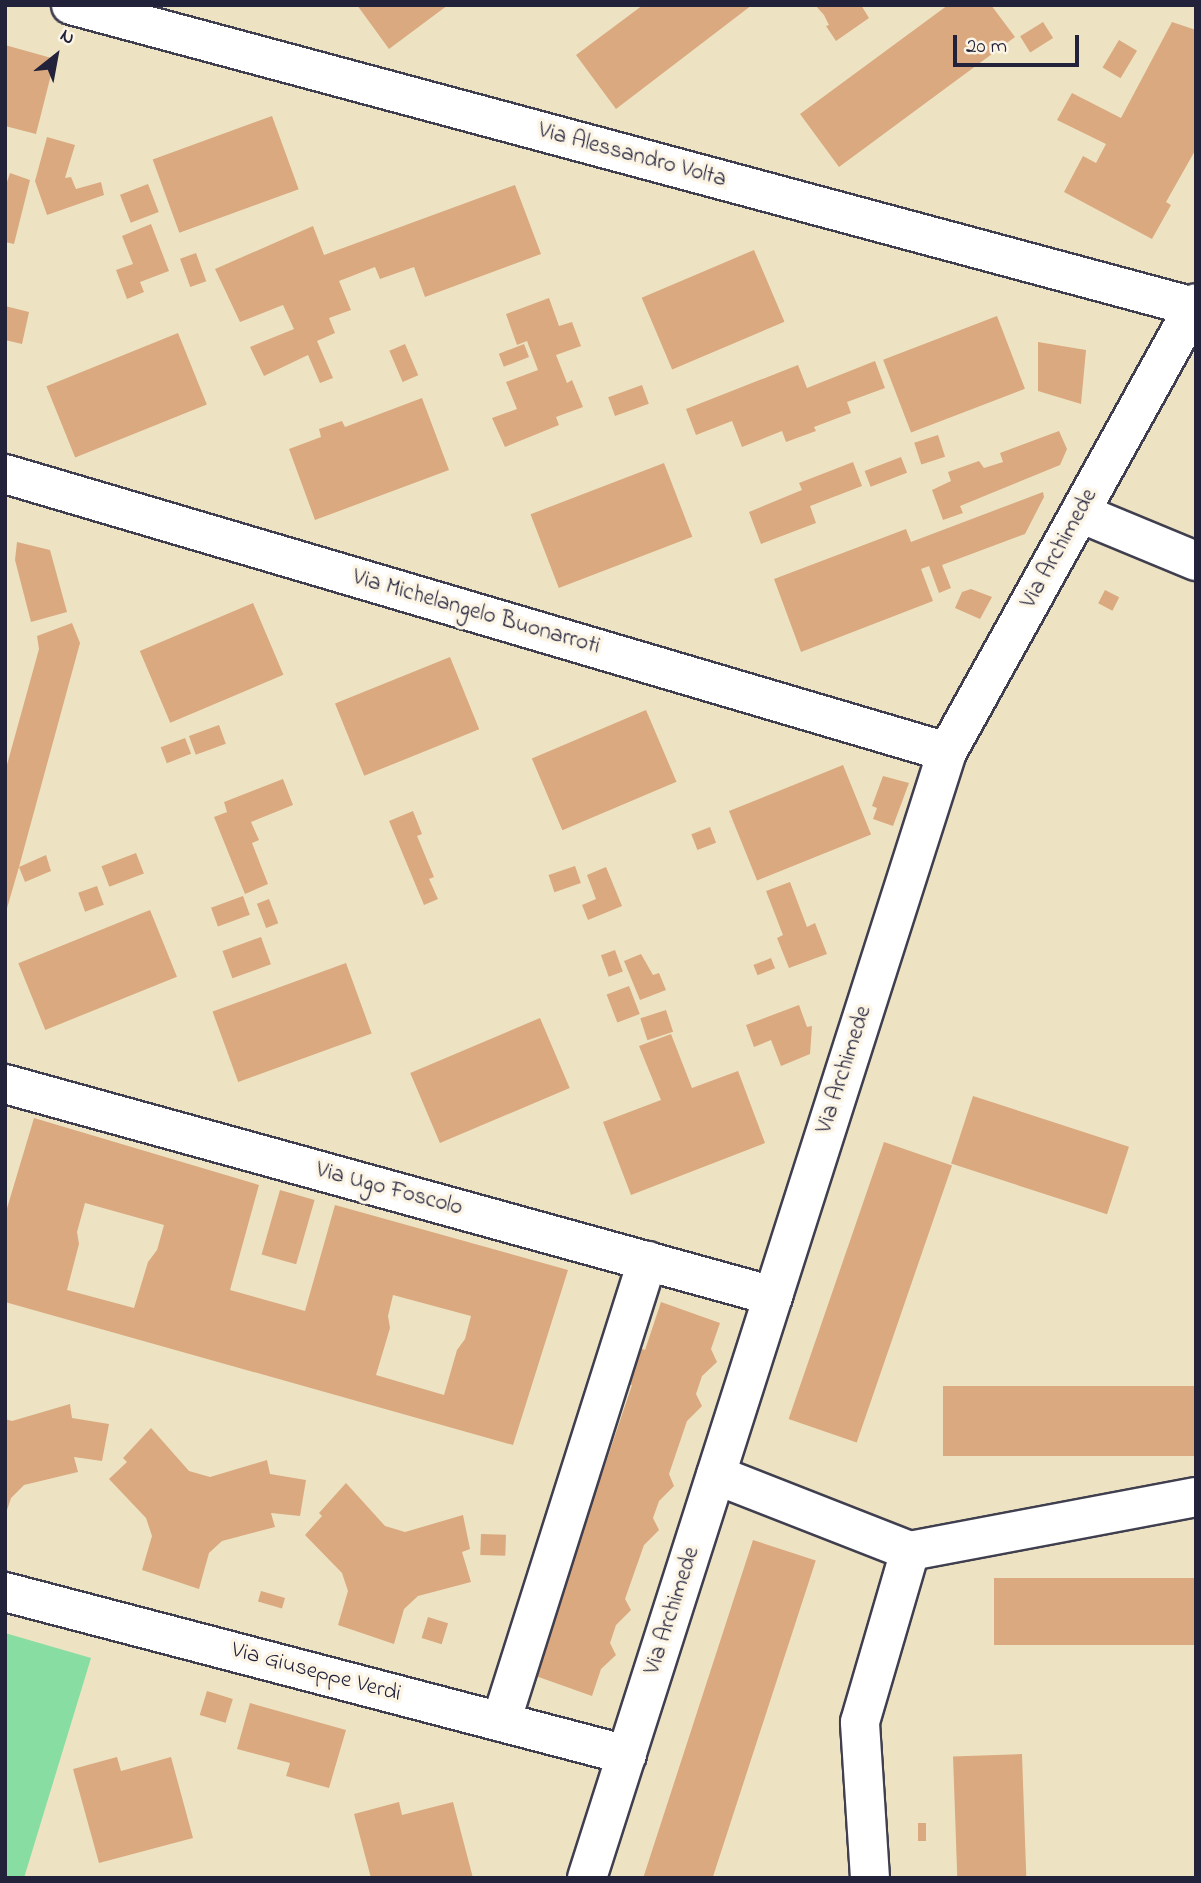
<!DOCTYPE html>
<html>
<head>
<meta charset="utf-8">
<style>
  body { margin:0 }
  #map { position:relative; width:1201px; height:1883px; overflow:hidden; background:#ede3c3; font-family:"Indie Flower",sans-serif }
  div>[style] { position:absolute }
  .green>* { inset:0; background:#88dea2 }
  .building>* { inset:0; background:#daa97f; transform-origin:0 0 }
  .roads { filter:drop-shadow(2px 0 #403f4f) drop-shadow(-2px 0 #403f4f) drop-shadow(0 2px #403f4f) drop-shadow(0 -2px #403f4f) }
  .street>* { height:38px; margin:-19px; padding:0 19px; transform-origin:19px; border-radius:19px; background:#fff }
  span { translate:-50% -50%; white-space:nowrap; text-align:center; line-height:1.15; -webkit-text-stroke:7px #fcf5e5; paint-order:stroke }
  .street-label { font-size:23px; color:#22223b }
  .frame { position:absolute; inset:0; border:7px solid #22223b; pointer-events:none }
  .north { position:absolute; left:21px; top:21px; width:70px; height:70px; -webkit-text-stroke:5px #fcf5e5; paint-order:stroke; rotate:31deg; font-size:19px; font-weight:700; line-height:28px; text-align:center; color:#22223b }
  .north::after { content:''; display:block; margin:auto; width:24px; height:32px; background:#22223b; clip-path:polygon(50% 0,100% 100%,50% 72%,0 100%) }
  .scale { position:absolute; left:953px; top:35px; width:126px; height:32px; box-sizing:border-box; border:4px solid #22223b; border-top:0; padding-left:9px; font-size:21px; line-height:24px; white-space:nowrap; color:#22223b; -webkit-text-stroke:5px #fcf5e5; paint-order:stroke }
</style>
</head>
<body>
<div id="map">
  <div class="green">
    <i style="clip-path:polygon(5px 1633px,91px 1658px,24px 1878px,5px 1878px)"></i>
  </div>
  <div class="building">
    <i style="clip-path:polygon(357px 5px,448px 5px,389px 49px)"></i>
    <i style="clip-path:polygon(643px 5px,752px 5px,616px 109px,576px 55px)"></i>
    <i style="clip-path:polygon(815px 5px,861px 5px,869px 18px,836px 41px,826px 26px,829px 25px,824px 15px)"></i>
    <i style="clip-path:polygon(948px 5px,991px 5px,1015px 37px,839px 167px,800px 114px)"></i>
    <i style="left:1043px;top:22px;width:19px;height:27px;rotate:58deg"></i>
    <i style="clip-path:polygon(1172px 22px,1196px 30px,1196px 149px,1166px 202px,1171px 205px,1152px 239px,1064px 192px,1083px 156px,1096px 163px,1106px 144px,1057px 120px,1072px 93px,1121px 118px)"></i>
    <i style="left:1119px;top:40px;width:21px;height:32px;rotate:31deg"></i>
    <i style="clip-path:polygon(5px 45px,55px 59px,36px 134px,5px 126px)"></i>
    <i style="left:272px;top:116px;width:78px;height:127px;rotate:70deg"></i>
    <i style="clip-path:polygon(47px 137px,75px 145px,65px 178px,71px 177px,76px 189px,101px 182px,104px 195px,47px 215px,35px 181px)"></i>
    <i style="clip-path:polygon(10px 173px,30px 180px,14px 244px,5px 242px,5px 188px)"></i>
    <i style="left:148px;top:184px;width:30px;height:30px;rotate:69deg"></i>
    <i style="clip-path:polygon(515px 185px,541px 254px,425px 297px,414px 267px,380px 279px,375px 267px,339px 281px,351px 310px,329px 318px,335px 333px,317px 341px,333px 378px,320px 383px,308px 355px,264px 376px,250px 347px,294px 329px,283px 305px,240px 322px,215px 269px,313px 226px,324px 255px)"></i>
    <i style="clip-path:polygon(151px 224px,169px 271px,140px 282px,144px 292px,127px 299px,116px 270px,133px 264px,122px 236px)"></i>
    <i style="left:754px;top:250px;width:78px;height:122px;rotate:67deg"></i>
    <i style="left:196px;top:253px;width:30px;height:17px;rotate:70deg"></i>
    <i style="clip-path:polygon(549px 298px,559px 326px,572px 322px,581px 346px,556px 355px,567px 383px,572px 380px,583px 407px,556px 417px,559px 425px,505px 447px,492px 418px,517px 409px,506px 382px,538px 370px,527px 341px,517px 345px,506px 314px)"></i>
    <i style="clip-path:polygon(5px 306px,29px 312px,22px 344px,5px 340px)"></i>
    <i style="left:997px;top:316px;width:78px;height:122px;rotate:69deg"></i>
    <i style="left:178px;top:333px;width:77px;height:142px;rotate:68deg"></i>
    <i style="clip-path:polygon(1038px 342px,1086px 350px,1081px 404px,1038px 391px)"></i>
    <i style="left:405px;top:344px;width:34px;height:17px;rotate:67deg"></i>
    <i style="left:524px;top:344px;width:14px;height:27px;rotate:69deg"></i>
    <i style="clip-path:polygon(875px 361px,885px 388px,847px 402px,851px 413px,814px 427px,816px 431px,786px 442px,782px 431px,742px 447px,732px 421px,696px 435px,686px 409px,798px 365px,807px 388px)"></i>
    <i style="left:642px;top:385px;width:20px;height:36px;rotate:70deg"></i>
    <i style="clip-path:polygon(422px 398px,449px 470px,315px 520px,289px 449px,321px 437px,319px 429px,342px 421px,345px 427px)"></i>
    <i style="clip-path:polygon(1059px 431px,1067px 449px,1060px 465px,960px 506px,963px 513px,943px 520px,932px 490px,951px 481px,948px 472px,979px 461px,984px 468px,1003px 462px,1000px 453px)"></i>
    <i style="left:938px;top:435px;width:23px;height:25px;rotate:72deg"></i>
    <i style="left:901px;top:457px;width:17px;height:39px;rotate:69deg"></i>
    <i style="clip-path:polygon(853px 462px,862px 486px,810px 506px,816px 523px,761px 544px,749px 512px,802px 490px,799px 483px)"></i>
    <i style="left:664px;top:463px;width:79px;height:143px;rotate:69deg"></i>
    <i style="clip-path:polygon(1043px 492px,1044px 497px,1025px 534px,942px 565px,951px 588px,939px 593px,929px 566px,921px 569px,933px 601px,801px 652px,774px 579px,906px 529px,911px 542px)"></i>
    <i style="clip-path:polygon(17px 542px,50px 550px,67px 612px,31px 622px,15px 560px)"></i>
    <i style="clip-path:polygon(971px 589px,992px 597px,980px 619px,955px 608px,962px 592px)"></i>
    <i style="left:1105px;top:590px;width:16px;height:15px;rotate:27deg"></i>
    <i style="left:253px;top:603px;width:78px;height:123px;rotate:67deg"></i>
    <i style="clip-path:polygon(72px 623px,80px 643px,19px 867px,46px 855px,51px 871px,25px 882px,19px 867px,5px 915px,5px 772px,39px 649px,37px 636px)"></i>
    <i style="left:450px;top:657px;width:78px;height:124px;rotate:68deg"></i>
    <i style="left:646px;top:710px;width:78px;height:124px;rotate:67deg"></i>
    <i style="left:219px;top:725px;width:20px;height:32px;rotate:70deg"></i>
    <i style="left:185px;top:738px;width:17px;height:26px;rotate:69deg"></i>
    <i style="left:843px;top:765px;width:75px;height:123px;rotate:68deg"></i>
    <i style="clip-path:polygon(883px 776px,909px 783px,893px 826px,873px 819px,877px 808px,872px 806px)"></i>
    <i style="clip-path:polygon(283px 779px,293px 805px,251px 822px,259px 840px,252px 843px,268px 884px,245px 894px,214px 817px,227px 812px,224px 802px)"></i>
    <i style="clip-path:polygon(413px 811px,422px 834px,417px 836px,434px 877px,429px 879px,438px 899px,424px 905px,389px 821px)"></i>
    <i style="left:710px;top:827px;width:17px;height:20px;rotate:69deg"></i>
    <i style="left:136px;top:853px;width:22px;height:37px;rotate:69deg"></i>
    <i style="left:575px;top:866px;width:18px;height:28px;rotate:71deg"></i>
    <i style="clip-path:polygon(606px 867px,622px 906px,588px 920px,582px 905px,596px 899px,587px 875px)"></i>
    <i style="clip-path:polygon(790px 882px,807px 927px,815px 923px,827px 954px,789px 968px,777px 938px,783px 935px,766px 891px)"></i>
    <i style="left:97px;top:886px;width:20px;height:20px;rotate:70deg"></i>
    <i style="left:243px;top:896px;width:20px;height:34px;rotate:70deg"></i>
    <i style="left:269px;top:899px;width:26px;height:13px;rotate:69deg"></i>
    <i style="left:150px;top:910px;width:72px;height:142px;rotate:68deg"></i>
    <i style="left:261px;top:937px;width:29px;height:41px;rotate:70deg"></i>
    <i style="left:615px;top:950px;width:23px;height:15px;rotate:70deg"></i>
    <i style="clip-path:polygon(641px 954px,653px 975px,659px 973px,666px 990px,640px 1000px,624px 961px)"></i>
    <i style="left:771px;top:958px;width:11px;height:19px;rotate:68deg"></i>
    <i style="left:346px;top:963px;width:75px;height:142px;rotate:70deg"></i>
    <i style="left:629px;top:986px;width:30px;height:24px;rotate:69deg"></i>
    <i style="clip-path:polygon(799px 1005px,807px 1027px,812px 1026px,810px 1054px,781px 1066px,771px 1040px,754px 1047px,746px 1025px)"></i>
    <i style="left:666px;top:1010px;width:23px;height:27px;rotate:72deg"></i>
    <i style="left:540px;top:1018px;width:76px;height:141px;rotate:67deg"></i>
    <i style="clip-path:polygon(671px 1034px,692px 1088px,738px 1071px,765px 1143px,631px 1195px,603px 1122px,661px 1100px,639px 1046px)"></i>
    <i style="left:973px;top:1096px;width:164px;height:71px;rotate:18deg"></i>
    <i style="clip-path:polygon(evenodd,34px 1118px,259px 1185px,230px 1290px,305px 1311px,335px 1205px,568px 1270px,513px 1445px,5px 1302px,5px 1215px,34px 1118px,85px 1203px,164px 1225px,157px 1250px,148px 1262px,134px 1308px,67px 1290px,79px 1244px,77px 1232px,85px 1203px,34px 1118px,393px 1295px,471px 1316px,465px 1339px,457px 1350px,444px 1395px,376px 1375px,390px 1328px,388px 1316px,393px 1295px)"></i>
    <i style="left:884px;top:1142px;width:72px;height:293px;rotate:19deg"></i>
    <i style="left:280px;top:1190px;width:36px;height:67px;rotate:16deg"></i>
    <i style="clip-path:polygon(661px 1302px,720px 1323px,711px 1349px,717px 1362px,702px 1376px,696px 1394px,702px 1406px,687px 1421px,669px 1474px,674px 1486px,659px 1501px,653px 1518px,659px 1530px,644px 1545px,625px 1599px,631px 1610px,616px 1625px,610px 1643px,616px 1655px,601px 1669px,592px 1696px,533px 1675px,589px 1510px,581px 1507px,593px 1471px,602px 1474px,632px 1385px,624px 1383px,636px 1347px,645px 1350px)"></i>
    <i style="left:1196px;top:1386px;width:70px;height:253px;rotate:90deg"></i>
    <i style="clip-path:polygon(70px 1404px,72px 1418px,109px 1424px,102px 1461px,74px 1457px,78px 1472px,24px 1485px,11px 1498px,5px 1516px,5px 1419px,12px 1421px)"></i>
    <i style="clip-path:polygon(151px 1428px,189px 1471px,210px 1477px,267px 1460px,270px 1474px,306px 1480px,300px 1516px,271px 1513px,275px 1527px,222px 1541px,209px 1553px,199px 1589px,142px 1570px,152px 1536px,146px 1518px,109px 1479px,127px 1462px,123px 1458px)"></i>
    <i style="clip-path:polygon(346px 1483px,385px 1526px,405px 1532px,463px 1515px,470px 1549px,462px 1552px,471px 1582px,418px 1596px,404px 1609px,394px 1644px,338px 1625px,348px 1591px,342px 1573px,305px 1535px,322px 1516px,319px 1513px)"></i>
    <i style="left:481px;top:1534px;width:25px;height:21px;rotate:2deg"></i>
    <i style="left:753px;top:1540px;width:66px;height:356px;rotate:18deg"></i>
    <i style="left:1196px;top:1578px;width:67px;height:202px;rotate:90deg"></i>
    <i style="left:261px;top:1591px;width:25px;height:11px;rotate:16deg"></i>
    <i style="left:428px;top:1617px;width:21px;height:22px;rotate:17deg"></i>
    <i style="left:207px;top:1691px;width:27px;height:25px;rotate:17deg"></i>
    <i style="clip-path:polygon(250px 1703px,346px 1730px,329px 1788px,286px 1776px,290px 1763px,237px 1749px)"></i>
    <i style="left:1022px;top:1754px;width:124px;height:69px;rotate:88deg"></i>
    <i style="clip-path:polygon(117px 1757px,121px 1771px,171px 1757px,193px 1838px,99px 1863px,73px 1769px)"></i>
    <i style="clip-path:polygon(399px 1802px,402px 1815px,453px 1802px,473px 1878px,371px 1878px,354px 1814px)"></i>
    <i style="left:918px;top:1823px;width:8px;height:18px"></i>
  </div>
  <div class="roads">
    <div class="street">
      <i style="left:71px;top:5px;width:1163px;rotate:15.05deg"></i>
      <i style="left:5px;top:474px;width:982px;rotate:16.44deg"></i>
      <i style="left:1080px;top:513px;width:126px;rotate:22.5deg"></i>
      <i style="left:5px;top:1084px;width:797px;rotate:15.43deg"></i>
      <i style="left:716px;top:1475px;width:208px;rotate:21.4deg"></i>
      <i style="left:910px;top:1551px;width:291px;rotate:-10.7deg"></i>
      <i style="left:5px;top:1592px;width:643px;rotate:14.68deg"></i>
      <i style="left:501px;top:1722px;width:484px;rotate:-72.4deg"></i>
      <i style="left:587px;top:1878px;width:1182px;rotate:-72.27deg"></i>
      <i style="left:947px;top:752px;width:513px;rotate:-60.99deg"></i>
      <i style="left:870px;top:1878px;width:156px;rotate:-93.7deg"></i>
      <i style="left:860px;top:1722px;width:178px;rotate:-73.7deg"></i>
    </div>
  </div>
  <div class="street-label">
    <span style="left:632px;top:156px;rotate:15deg">Via Alessandro Volta</span>
    <span style="left:1060px;top:549px;rotate:-61deg">Via Archimede</span>
    <span style="left:476px;top:613px;rotate:16deg">Via Michelangelo Buonarroti</span>
    <span style="left:845px;top:1070px;rotate:-72deg">Via Archimede</span>
    <span style="left:389px;top:1190px;rotate:15deg">Via Ugo Foscolo</span>
    <span style="left:673px;top:1611px;rotate:-72deg">Via Archimede</span>
    <span style="left:316px;top:1673px;rotate:15deg">Via Giuseppe Verdi</span>
  </div>
  <div class="frame"></div>
  <div class="north">N</div>
  <div class="scale">20 m</div>
</div>
</body>
</html>
